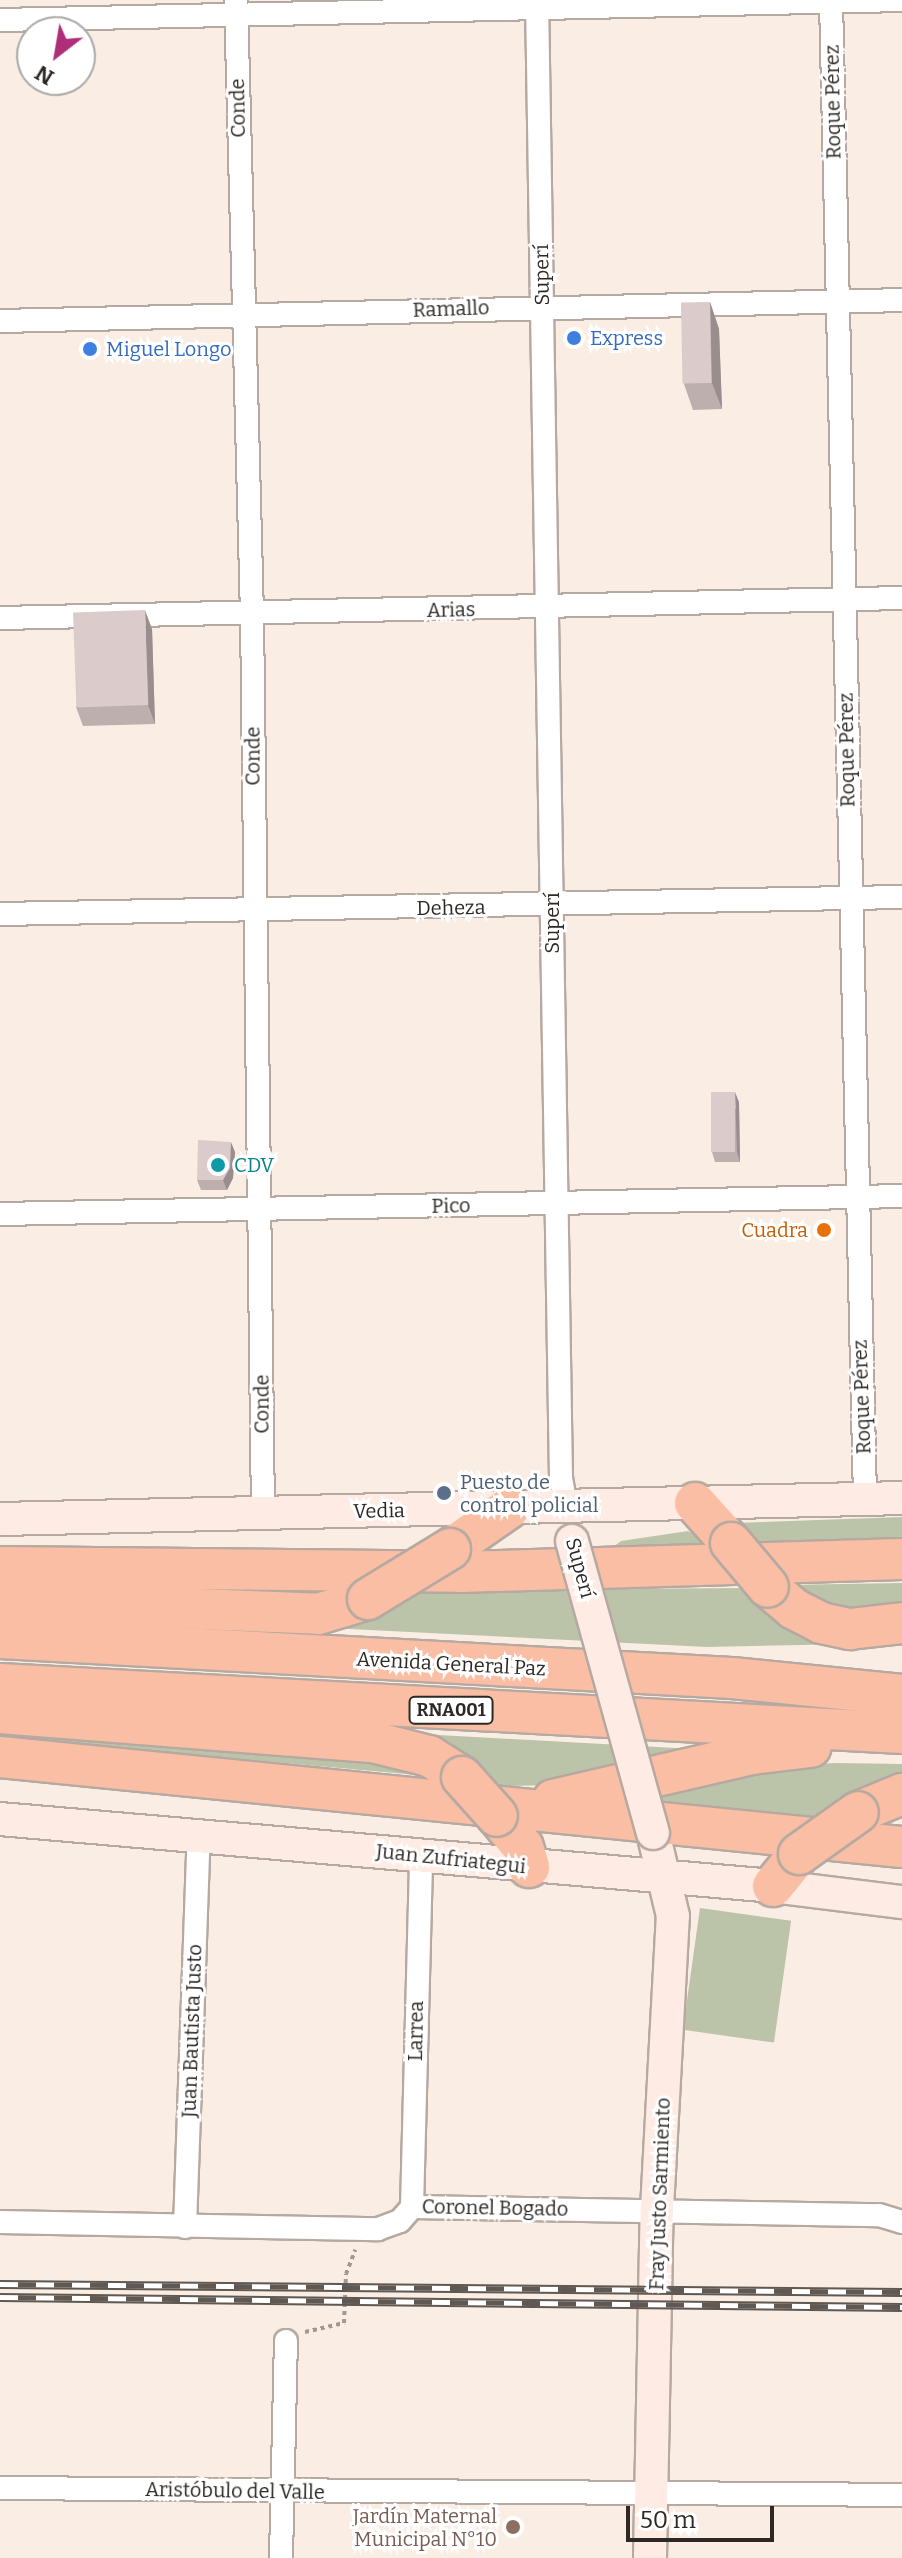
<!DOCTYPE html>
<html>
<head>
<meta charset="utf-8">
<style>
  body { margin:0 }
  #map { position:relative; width:902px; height:2558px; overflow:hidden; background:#faeee4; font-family:Bitter,serif }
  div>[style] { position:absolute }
  .green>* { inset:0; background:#bbc4a8; transform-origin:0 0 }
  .path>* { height:4px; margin-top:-2px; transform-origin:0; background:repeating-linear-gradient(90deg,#a19891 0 4px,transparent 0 8px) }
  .roads { filter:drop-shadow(2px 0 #b5a9a1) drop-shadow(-2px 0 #b5a9a1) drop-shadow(0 2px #b5a9a1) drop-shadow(0 -2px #b5a9a1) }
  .street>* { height:22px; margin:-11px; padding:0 11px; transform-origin:11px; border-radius:11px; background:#fff }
  .secondary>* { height:32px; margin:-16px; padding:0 16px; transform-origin:16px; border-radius:16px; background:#feece4 }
  .highway>* { height:40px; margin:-20px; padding:0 20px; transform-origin:20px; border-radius:20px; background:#fabea4 }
  .rail>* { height:9px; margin-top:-4.5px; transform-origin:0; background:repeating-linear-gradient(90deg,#fff 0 18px,#5f5853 0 36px); box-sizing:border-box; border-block:2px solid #5f5853 }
  .bridges { filter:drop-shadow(2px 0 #b5a9a1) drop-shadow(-2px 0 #b5a9a1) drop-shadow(0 2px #b5a9a1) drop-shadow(0 -2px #b5a9a1) }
  .secondary-bridge>* { height:32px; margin:-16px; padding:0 16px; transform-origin:16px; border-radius:16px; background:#feece4 }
  .highway-bridge>* { height:40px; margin:-20px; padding:0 20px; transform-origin:20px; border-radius:20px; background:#fabea4 }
  .wall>* { inset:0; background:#bcafae }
  .shaded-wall>* { inset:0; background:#998e8d }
  .building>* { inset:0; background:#dbcbca; transform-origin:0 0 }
  .dots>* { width:22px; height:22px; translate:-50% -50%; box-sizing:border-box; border:4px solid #fff; border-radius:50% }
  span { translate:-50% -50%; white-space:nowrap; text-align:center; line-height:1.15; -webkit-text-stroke:6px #fff; paint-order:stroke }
  .shield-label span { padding:2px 6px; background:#fff; border:2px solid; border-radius:6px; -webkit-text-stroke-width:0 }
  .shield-label { font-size:18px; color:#2d2825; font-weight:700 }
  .street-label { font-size:20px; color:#2d2825 }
  .shop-label { font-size:20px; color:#366cbe }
  .left { translate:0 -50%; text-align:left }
  .culture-label { font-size:20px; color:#0d838f }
  .food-label { font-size:20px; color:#c56008 }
  .right { translate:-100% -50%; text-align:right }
  .service-label { font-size:20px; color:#4e5e75 }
  .education-label { font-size:20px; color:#785e54 }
  .north { position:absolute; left:16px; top:16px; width:80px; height:80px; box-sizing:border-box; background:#fff; border:2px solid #aba9a8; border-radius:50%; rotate:211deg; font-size:22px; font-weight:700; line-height:32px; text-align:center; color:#2d2825 }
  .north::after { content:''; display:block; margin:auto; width:28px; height:36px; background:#af2e7a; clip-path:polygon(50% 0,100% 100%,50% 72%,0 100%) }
  .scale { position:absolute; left:626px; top:2506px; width:148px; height:36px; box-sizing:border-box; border:4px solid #2d2825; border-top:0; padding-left:10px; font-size:24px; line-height:28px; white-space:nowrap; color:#2d2825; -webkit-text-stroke:6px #fff; paint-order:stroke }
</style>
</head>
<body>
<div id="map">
  <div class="green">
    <i style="clip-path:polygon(902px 1517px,902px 1538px,835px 1542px,749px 1544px,736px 1523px)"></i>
    <i style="clip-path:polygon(688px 1531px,716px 1546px,605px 1553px,621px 1541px)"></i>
    <i style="clip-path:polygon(902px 1583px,902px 1611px,847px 1616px,784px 1585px)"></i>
    <i style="clip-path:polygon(755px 1588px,902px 1643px,707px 1647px,289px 1626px,405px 1590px)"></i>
    <i style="clip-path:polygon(0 1724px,328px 1753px,439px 1777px,0 1737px)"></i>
    <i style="clip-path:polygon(385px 1732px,712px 1750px,552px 1785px,506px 1786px,484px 1784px)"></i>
    <i style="clip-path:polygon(836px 1763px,902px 1764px,902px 1781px,833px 1820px,625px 1804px,748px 1767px)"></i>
    <i style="left:700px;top:1908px;width:92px;height:123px;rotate:8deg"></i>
  </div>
  <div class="path">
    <i style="left:305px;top:2332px;width:40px;rotate:-13deg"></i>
    <i style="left:344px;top:2323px;width:49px;rotate:-87.7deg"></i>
    <i style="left:346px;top:2274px;width:26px;rotate:-69deg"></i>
  </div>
  <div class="roads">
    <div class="street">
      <i style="left:236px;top:0;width:614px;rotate:88.51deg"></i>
      <i style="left:252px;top:614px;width:899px;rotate:89.3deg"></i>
      <i style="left:537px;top:0;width:1478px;rotate:89.07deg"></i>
      <i style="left:561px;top:1478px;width:29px;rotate:80deg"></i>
      <i style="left:831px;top:0;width:1499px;rotate:88.7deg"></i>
      <i style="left:0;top:20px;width:902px;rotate:-1.27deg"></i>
      <i style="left:0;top:321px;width:902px;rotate:-1.33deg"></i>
      <i style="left:0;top:618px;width:902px;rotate:-1.27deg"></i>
      <i style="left:0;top:914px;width:902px;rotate:-1.08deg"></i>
      <i style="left:0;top:1214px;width:902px;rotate:-1.14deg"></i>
      <i style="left:412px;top:2207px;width:467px;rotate:1deg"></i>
      <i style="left:879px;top:2215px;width:24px;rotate:17deg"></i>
      <i style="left:412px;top:2207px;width:351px;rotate:-88.5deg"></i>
      <i style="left:0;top:2222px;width:378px;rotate:1.1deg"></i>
      <i style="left:378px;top:2229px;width:23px;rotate:-20deg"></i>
      <i style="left:400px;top:2221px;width:18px;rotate:-49deg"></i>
      <i style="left:185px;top:2227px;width:392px;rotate:-88deg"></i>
      <i style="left:0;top:2488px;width:902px;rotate:0.44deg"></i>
      <i style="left:281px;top:2558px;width:217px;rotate:-88.7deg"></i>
    </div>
    <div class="secondary">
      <i style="left:0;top:1519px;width:902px;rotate:-1.33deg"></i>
      <i style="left:0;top:1819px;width:776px;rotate:4.95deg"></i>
      <i style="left:773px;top:1886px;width:130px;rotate:7.1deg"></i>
      <i style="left:650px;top:2558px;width:349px;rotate:-88.9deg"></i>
      <i style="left:657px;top:2209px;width:293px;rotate:-86.9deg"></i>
      <i style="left:673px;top:1916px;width:85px;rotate:-103.5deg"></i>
    </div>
    <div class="highway">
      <i style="left:695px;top:1503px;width:54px;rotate:48deg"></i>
      <i style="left:450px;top:1549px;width:72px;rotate:-34.8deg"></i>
      <i style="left:0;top:1567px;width:461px;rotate:0.6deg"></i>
      <i style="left:461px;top:1572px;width:441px;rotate:-1.7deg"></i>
      <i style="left:768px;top:1587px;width:34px;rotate:40deg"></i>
      <i style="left:794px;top:1609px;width:30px;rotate:27deg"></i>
      <i style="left:821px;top:1623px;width:30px;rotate:12deg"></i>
      <i style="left:850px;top:1629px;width:52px;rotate:-6.6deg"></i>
      <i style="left:0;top:1601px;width:318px;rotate:2.3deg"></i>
      <i style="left:318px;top:1614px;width:52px;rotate:-16.7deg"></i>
      <i style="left:0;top:1638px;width:733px;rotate:3.13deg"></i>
      <i style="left:732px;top:1678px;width:171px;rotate:5.7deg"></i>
      <i style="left:0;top:1684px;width:903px;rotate:3.11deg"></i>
      <i style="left:0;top:1713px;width:378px;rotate:4.5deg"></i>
      <i style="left:377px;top:1743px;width:54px;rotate:14deg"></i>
      <i style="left:429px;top:1756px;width:39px;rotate:32deg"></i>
      <i style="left:0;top:1757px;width:906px;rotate:5.7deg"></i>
      <i style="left:553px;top:1800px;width:204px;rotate:-13deg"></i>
      <i style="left:752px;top:1754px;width:59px;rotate:-6.8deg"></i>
      <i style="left:858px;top:1812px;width:48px;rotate:-22.2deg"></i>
      <i style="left:497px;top:1816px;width:40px;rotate:50deg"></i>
      <i style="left:523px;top:1847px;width:21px;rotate:73deg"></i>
      <i style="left:773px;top:1886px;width:41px;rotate:-50.9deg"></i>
    </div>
  </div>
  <div class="rail">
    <i style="left:0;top:2284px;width:902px;rotate:0.51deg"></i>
    <i style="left:0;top:2297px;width:902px;rotate:0.64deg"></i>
  </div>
  <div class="bridges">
    <div class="secondary-bridge">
      <i style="left:572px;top:1541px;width:303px;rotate:74.5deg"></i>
    </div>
    <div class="highway-bridge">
      <i style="left:731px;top:1543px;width:57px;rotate:49.9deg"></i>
      <i style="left:368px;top:1599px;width:96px;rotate:-31.4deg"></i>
      <i style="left:462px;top:1777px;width:52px;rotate:48.1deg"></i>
      <i style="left:799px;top:1854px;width:72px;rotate:-35.4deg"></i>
    </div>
  </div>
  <div class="wall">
    <i style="clip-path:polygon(710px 302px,719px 329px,722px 409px,693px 410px,684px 384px)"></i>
    <i style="clip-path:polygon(152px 629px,155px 724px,83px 726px,76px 707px)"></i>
    <i style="clip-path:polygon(739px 1102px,740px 1162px,715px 1162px,712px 1152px)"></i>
    <i style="clip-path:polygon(235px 1152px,233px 1178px,227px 1190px,201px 1190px,197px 1180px)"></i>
  </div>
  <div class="shaded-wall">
    <i style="clip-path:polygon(710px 302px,719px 329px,722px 409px,712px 383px)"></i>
    <i style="clip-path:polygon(145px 610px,152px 629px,155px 724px,148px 705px)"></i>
    <i style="clip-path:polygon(735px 1092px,739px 1102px,740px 1162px,737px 1152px)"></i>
    <i style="clip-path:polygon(231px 1142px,235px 1152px,233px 1178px,227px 1190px,223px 1180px)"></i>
  </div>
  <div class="building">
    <i style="left:710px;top:302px;width:81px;height:29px;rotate:89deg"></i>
    <i style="left:145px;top:610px;width:95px;height:72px;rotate:88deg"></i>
    <i style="left:711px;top:1092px;width:24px;height:60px"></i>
    <i style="clip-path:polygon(198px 1140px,231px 1142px,230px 1168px,223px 1180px,197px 1180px)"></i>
  </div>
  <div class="dots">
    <i style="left:574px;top:338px;background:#3f7fe0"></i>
    <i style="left:90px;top:349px;background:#3f7fe0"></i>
    <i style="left:218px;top:1165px;background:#0f9aa8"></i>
    <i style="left:824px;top:1230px;background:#e8710a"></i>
    <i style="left:444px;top:1493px;background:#5c6f8a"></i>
    <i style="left:513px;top:2527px;background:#8d6e63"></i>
  </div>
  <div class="shield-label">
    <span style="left:451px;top:1710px">RNA001</span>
  </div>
  <div class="street-label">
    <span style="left:833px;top:102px;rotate:-91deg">Roque Pérez</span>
    <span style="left:238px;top:108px;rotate:-91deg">Conde</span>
    <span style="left:542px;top:275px;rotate:-91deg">Superí</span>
    <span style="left:451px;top:309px;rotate:-2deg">Ramallo</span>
    <span style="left:451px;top:610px;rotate:-1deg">Arias</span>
    <span style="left:847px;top:750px;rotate:-91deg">Roque Pérez</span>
    <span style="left:253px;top:756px;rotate:-90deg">Conde</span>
    <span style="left:451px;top:908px;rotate:-1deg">Deheza</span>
    <span style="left:552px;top:923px;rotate:-90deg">Superí</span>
    <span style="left:451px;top:1206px;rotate:-1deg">Pico</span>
    <span style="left:862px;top:1397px;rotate:-92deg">Roque Pérez</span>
    <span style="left:262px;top:1404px;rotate:-90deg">Conde</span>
    <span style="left:379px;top:1511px;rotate:-1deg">Vedia</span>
    <span style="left:580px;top:1568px;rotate:75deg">Superí</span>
    <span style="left:451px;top:1664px;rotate:3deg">Avenida General Paz</span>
    <span style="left:451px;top:1859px;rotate:6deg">Juan Zufriategui</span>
    <span style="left:192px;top:2031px;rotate:-88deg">Juan Bautista Justo</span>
    <span style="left:416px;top:2031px;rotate:-89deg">Larrea</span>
    <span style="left:660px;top:2194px;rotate:-88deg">Fray Justo Sarmiento</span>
    <span style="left:495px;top:2208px;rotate:1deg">Coronel Bogado</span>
    <span style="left:235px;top:2491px;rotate:1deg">Aristóbulo del Valle</span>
  </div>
  <div class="shop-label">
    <span class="left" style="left:590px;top:338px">Express</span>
    <span class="left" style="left:106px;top:349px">Miguel Longo</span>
  </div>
  <div class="culture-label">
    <span class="left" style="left:234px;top:1165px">CDV</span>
  </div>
  <div class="food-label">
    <span class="right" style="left:808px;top:1230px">Cuadra</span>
  </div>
  <div class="service-label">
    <span class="left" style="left:460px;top:1494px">Puesto de<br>control policial</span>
  </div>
  <div class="education-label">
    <span class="right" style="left:497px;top:2528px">Jardín Maternal<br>Municipal N°10</span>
  </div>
  <div class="north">N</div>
  <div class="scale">50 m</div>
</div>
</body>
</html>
